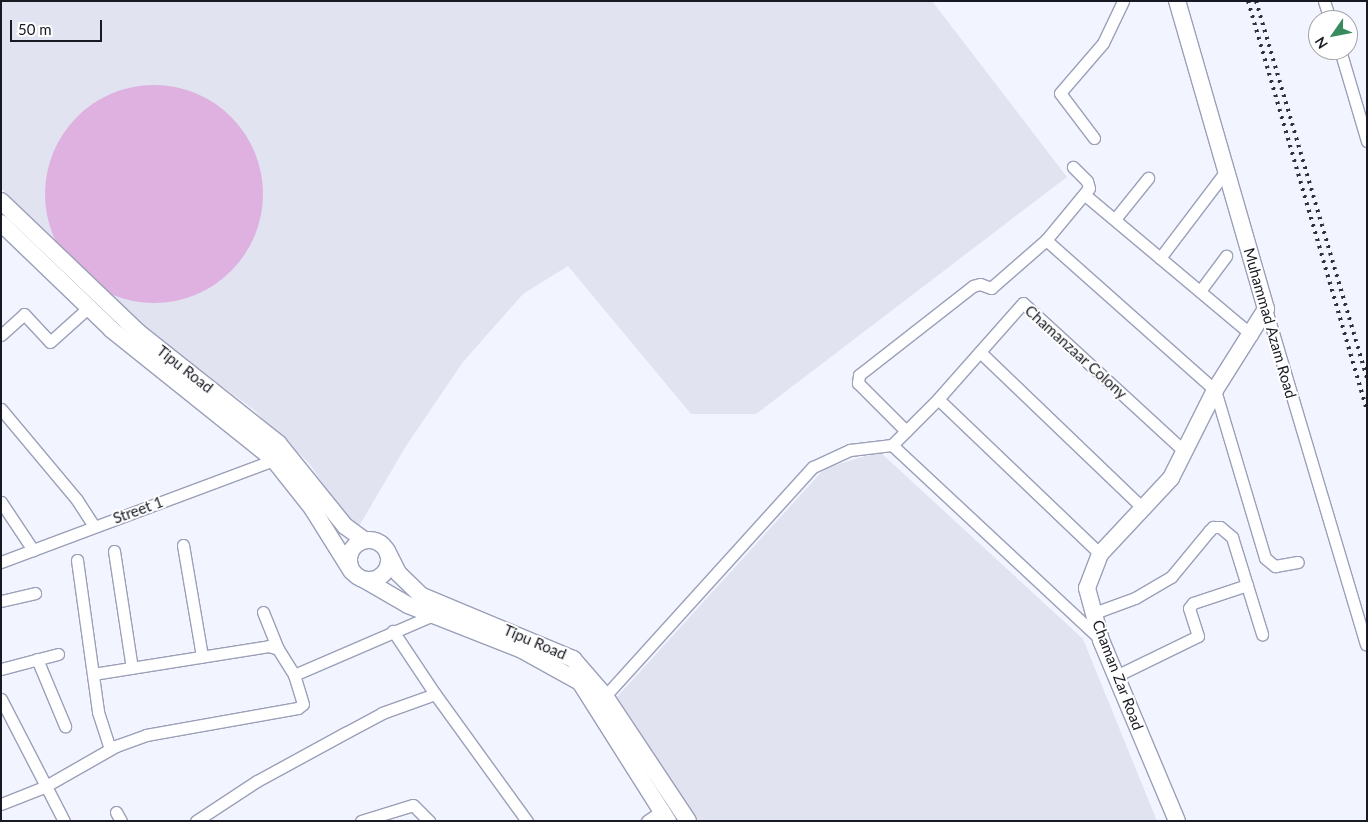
<!DOCTYPE html>
<html>
<head>
<meta charset="utf-8">
<style>
  body { margin:0 }
  #map { position:relative; width:1368px; height:822px; overflow:hidden; background:#f2f4ff; font-family:Lato,sans-serif }
  div>[style] { position:absolute }
  .built>* { inset:0; background:#e1e4f0 }
  .green>* { inset:0; background:#deb1e1 }
  .round { border-radius:50% }
  .roads { filter:drop-shadow(1px 0 #9ba0b9) drop-shadow(-1px 0 #9ba0b9) drop-shadow(0 1px #9ba0b9) drop-shadow(0 -1px #9ba0b9) }
  .street>* { height:11px; margin:-5.5px; padding:0 5.5px; transform-origin:5.5px; border-radius:5.5px; background:#fff }
  .secondary>* { height:16px; margin:-8px; padding:0 8px; transform-origin:8px; border-radius:8px; background:#fff }
  .secondary>.ring { margin:-8px; padding:0; box-sizing:content-box; background:none; border:16px solid #fff; border-radius:50% }
  .rail>* { height:4px; margin-top:-2px; transform-origin:0; background:repeating-linear-gradient(90deg,#30323b 0 2.5px,transparent 0 7.5px) }
  span { translate:-50% -50%; white-space:nowrap; text-align:center; line-height:1.15; -webkit-text-stroke:4px #fff; paint-order:stroke }
  .street-label { font-size:15px; color:#181a23 }
  .frame { position:absolute; inset:0; border:2px solid #181a23; pointer-events:none }
  .north { position:absolute; left:1308px; top:10px; width:50px; height:50px; box-sizing:border-box; background:#fff; border:1px solid #a3a3a7; border-radius:50%; rotate:237deg; font-size:14px; font-weight:700; line-height:20px; text-align:center; color:#181a23 }
  .north::after { content:''; display:block; margin:auto; width:18px; height:22px; background:#378b5e; clip-path:polygon(50% 0,100% 100%,50% 72%,0 100%) }
  .scale { position:absolute; left:10px; top:20px; width:92px; height:22px; box-sizing:border-box; border:2px solid #181a23; border-top:0; padding-left:6px; font-size:15px; line-height:18px; white-space:nowrap; color:#181a23; -webkit-text-stroke:4px #fff; paint-order:stroke }
</style>
</head>
<body>
<div id="map">
  <div class="built">
    <i style="clip-path:polygon(1px 1px,932px 1px,1067px 177px,756px 414px,691px 414px,568px 266px,523px 294px,463px 362px,406px 446px,355px 533px,309px 463px,253px 409px,191px 364px,126px 310px,1px 188px)"></i>
    <i style="clip-path:polygon(880px 452px,1083px 639px,1157px 821px,698px 821px,617px 697px,825px 468px)"></i>
  </div>
  <div class="green">
    <i class="round" style="left:45px;top:85px;width:218px;height:218px"></i>
  </div>
  <div class="roads">
    <div class="street">
      <i style="left:1324px;top:1px;width:20px;rotate:72deg"></i>
      <i style="left:1340px;top:50px;width:95px;rotate:73.5deg"></i>
      <i style="left:1094px;top:138px;width:56px;rotate:-127.1deg"></i>
      <i style="left:1060px;top:93px;width:66px;rotate:-49.3deg"></i>
      <i style="left:1103px;top:43px;width:47px;rotate:-64.5deg"></i>
      <i style="left:1085px;top:195px;width:218px;rotate:40deg"></i>
      <i style="left:1115px;top:219px;width:53px;rotate:-51.2deg"></i>
      <i style="left:1046px;top:240px;width:226px;rotate:41.6deg"></i>
      <i style="left:1215px;top:390px;width:175px;rotate:73.4deg"></i>
      <i style="left:1265px;top:558px;width:13px;rotate:39deg"></i>
      <i style="left:1275px;top:566px;width:23px;rotate:-10deg"></i>
      <i style="left:1160px;top:258px;width:109px;rotate:-52.8deg"></i>
      <i style="left:1200px;top:291px;width:44px;rotate:-53.4deg"></i>
      <i style="left:1266px;top:309px;width:350px;rotate:73.4deg"></i>
      <i style="left:1px;top:335px;width:31px;rotate:-42deg"></i>
      <i style="left:24px;top:314px;width:38px;rotate:47deg"></i>
      <i style="left:50px;top:342px;width:52px;rotate:-41.9deg"></i>
      <i style="left:980px;top:352px;width:227px;rotate:43.8deg"></i>
      <i style="left:938px;top:399px;width:224px;rotate:43.7deg"></i>
      <i style="left:1px;top:409px;width:119px;rotate:50.1deg"></i>
      <i style="left:77px;top:500px;width:31px;rotate:57deg"></i>
      <i style="left:906px;top:431px;width:68px;rotate:-135deg"></i>
      <i style="left:858px;top:383px;width:8px;rotate:-83deg"></i>
      <i style="left:859px;top:375px;width:145px;rotate:-38deg"></i>
      <i style="left:973px;top:286px;width:7px;rotate:-16deg"></i>
      <i style="left:980px;top:284px;width:12px;rotate:20deg"></i>
      <i style="left:991px;top:288px;width:73px;rotate:-41.1deg"></i>
      <i style="left:1046px;top:240px;width:67px;rotate:-50.4deg"></i>
      <i style="left:1089px;top:188px;width:7px;rotate:-106deg"></i>
      <i style="left:1087px;top:181px;width:20px;rotate:-135deg"></i>
      <i style="left:892px;top:445px;width:65px;rotate:-45deg"></i>
      <i style="left:938px;top:399px;width:128px;rotate:-48.5deg"></i>
      <i style="left:1023px;top:303px;width:217px;rotate:42.6deg"></i>
      <i style="left:892px;top:445px;width:286px;rotate:43deg"></i>
      <i style="left:1px;top:502px;width:58px;rotate:56.3deg"></i>
      <i style="left:183px;top:545px;width:113px;rotate:80.3deg"></i>
      <i style="left:114px;top:551px;width:118px;rotate:81.3deg"></i>
      <i style="left:77px;top:560px;width:153px;rotate:82.1deg"></i>
      <i style="left:98px;top:712px;width:39px;rotate:72deg"></i>
      <i style="left:1px;top:562px;width:291px;rotate:-20.5deg"></i>
      <i style="left:1px;top:601px;width:35px;rotate:-13deg"></i>
      <i style="left:263px;top:612px;width:40px;rotate:68deg"></i>
      <i style="left:1094px;top:613px;width:44px;rotate:-20.1deg"></i>
      <i style="left:1135px;top:598px;width:42px;rotate:-30.3deg"></i>
      <i style="left:1171px;top:577px;width:60px;rotate:-50.4deg"></i>
      <i style="left:1209px;top:531px;width:6px;rotate:-45deg"></i>
      <i style="left:1213px;top:527px;width:7px"></i>
      <i style="left:1220px;top:527px;width:16px;rotate:40deg"></i>
      <i style="left:1232px;top:537px;width:102px;rotate:72.8deg"></i>
      <i style="left:37px;top:659px;width:73px;rotate:67.3deg"></i>
      <i style="left:1px;top:669px;width:59px;rotate:-14.7deg"></i>
      <i style="left:93px;top:674px;width:178px;rotate:-9deg"></i>
      <i style="left:269px;top:646px;width:9px;rotate:18deg"></i>
      <i style="left:278px;top:649px;width:31px;rotate:58deg"></i>
      <i style="left:294px;top:675px;width:151px;rotate:-23.3deg"></i>
      <i style="left:1116px;top:676px;width:91px;rotate:-26deg"></i>
      <i style="left:1198px;top:636px;width:29px;rotate:-108deg"></i>
      <i style="left:1189px;top:608px;width:6px;rotate:-51deg"></i>
      <i style="left:1193px;top:603px;width:57px;rotate:-18.4deg"></i>
      <i style="left:435px;top:694px;width:157px;rotate:54.1deg"></i>
      <i style="left:605px;top:696px;width:309px;rotate:-47.8deg"></i>
      <i style="left:813px;top:467px;width:41px;rotate:-24.7deg"></i>
      <i style="left:850px;top:450px;width:42px;rotate:-6.8deg"></i>
      <i style="left:1px;top:699px;width:137px;rotate:62.7deg"></i>
      <i style="left:1px;top:804px;width:46px;rotate:-21.6deg"></i>
      <i style="left:44px;top:787px;width:83px;rotate:-29.7deg"></i>
      <i style="left:116px;top:746px;width:32px;rotate:-20deg"></i>
      <i style="left:146px;top:735px;width:154px;rotate:-10.1deg"></i>
      <i style="left:298px;top:708px;width:6px;rotate:-39deg"></i>
      <i style="left:303px;top:704px;width:30px;rotate:-107deg"></i>
      <i style="left:116px;top:812px;width:10px;rotate:61deg"></i>
      <i style="left:196px;top:821px;width:73px;rotate:-33.3deg"></i>
      <i style="left:257px;top:781px;width:102px;rotate:-28.6deg"></i>
      <i style="left:347px;top:732px;width:40px;rotate:-28deg"></i>
      <i style="left:382px;top:713px;width:56px;rotate:-19.7deg"></i>
      <i style="left:435px;top:694px;width:76px;rotate:-123.7deg"></i>
      <i style="left:361px;top:821px;width:54px;rotate:-17.1deg"></i>
      <i style="left:413px;top:805px;width:23px;rotate:45deg"></i>
      <i style="left:647px;top:821px;width:18px;rotate:-34deg"></i>
    </div>
    <div class="secondary">
      <i style="left:1px;top:201px;width:190px;rotate:43.7deg"></i>
      <i style="left:138px;top:332px;width:179px;rotate:38.4deg"></i>
      <i style="left:278px;top:443px;width:107px;rotate:51.1deg"></i>
      <i style="left:345px;top:526px;width:24px;rotate:36deg"></i>
      <i style="left:1px;top:223px;width:154px;rotate:43.9deg"></i>
      <i style="left:112px;top:330px;width:208px;rotate:38.7deg"></i>
      <i style="left:274px;top:460px;width:61px;rotate:51.6deg"></i>
      <i style="left:312px;top:508px;width:75px;rotate:58deg"></i>
      <i class="ring" style="left:349px;top:540px;width:24px;height:24px"></i>
      <i style="left:387px;top:551px;width:25px;rotate:63deg"></i>
      <i style="left:398px;top:573px;width:33px;rotate:44deg"></i>
      <i style="left:422px;top:596px;width:164px;rotate:22.6deg"></i>
      <i style="left:573px;top:659px;width:49px;rotate:49.1deg"></i>
      <i style="left:605px;top:696px;width:150px;rotate:56.4deg"></i>
      <i style="left:365px;top:580px;width:50px;rotate:30.2deg"></i>
      <i style="left:408px;top:605px;width:123px;rotate:21.5deg"></i>
      <i style="left:522px;top:650px;width:66px;rotate:28.9deg"></i>
      <i style="left:580px;top:682px;width:165px;rotate:57.7deg"></i>
      <i style="left:1177px;top:821px;width:196px;rotate:-112.8deg"></i>
      <i style="left:1101px;top:640px;width:54px;rotate:-105.1deg"></i>
      <i style="left:1087px;top:588px;width:36px;rotate:-69deg"></i>
      <i style="left:1100px;top:554px;width:104px;rotate:-46.9deg"></i>
      <i style="left:1171px;top:478px;width:98px;rotate:-63.4deg"></i>
      <i style="left:1215px;top:390px;width:96px;rotate:-57.8deg"></i>
      <i style="left:1266px;top:309px;width:321px;rotate:-106.1deg"></i>
    </div>
  </div>
  <div class="rail">
    <i style="left:1248px;top:1px;width:426px;rotate:73.8deg"></i>
    <i style="left:1256px;top:1px;width:394px;rotate:73.6deg"></i>
  </div>
  <div class="street-label">
    <span style="left:1270px;top:323px;rotate:74deg">Muhammad Azam Road</span>
    <span style="left:1076px;top:352px;rotate:42deg">Chamanzaar Colony</span>
    <span style="left:185px;top:369px;rotate:38deg">Tipu Road</span>
    <span style="left:138px;top:510px;rotate:-20deg">Street 1</span>
    <span style="left:535px;top:642px;rotate:23deg">Tipu Road</span>
    <span style="left:1118px;top:675px;rotate:69deg">Chaman Zar Road</span>
  </div>
  <div class="frame"></div>
  <div class="north">N</div>
  <div class="scale">50 m</div>
</div>
</body>
</html>
